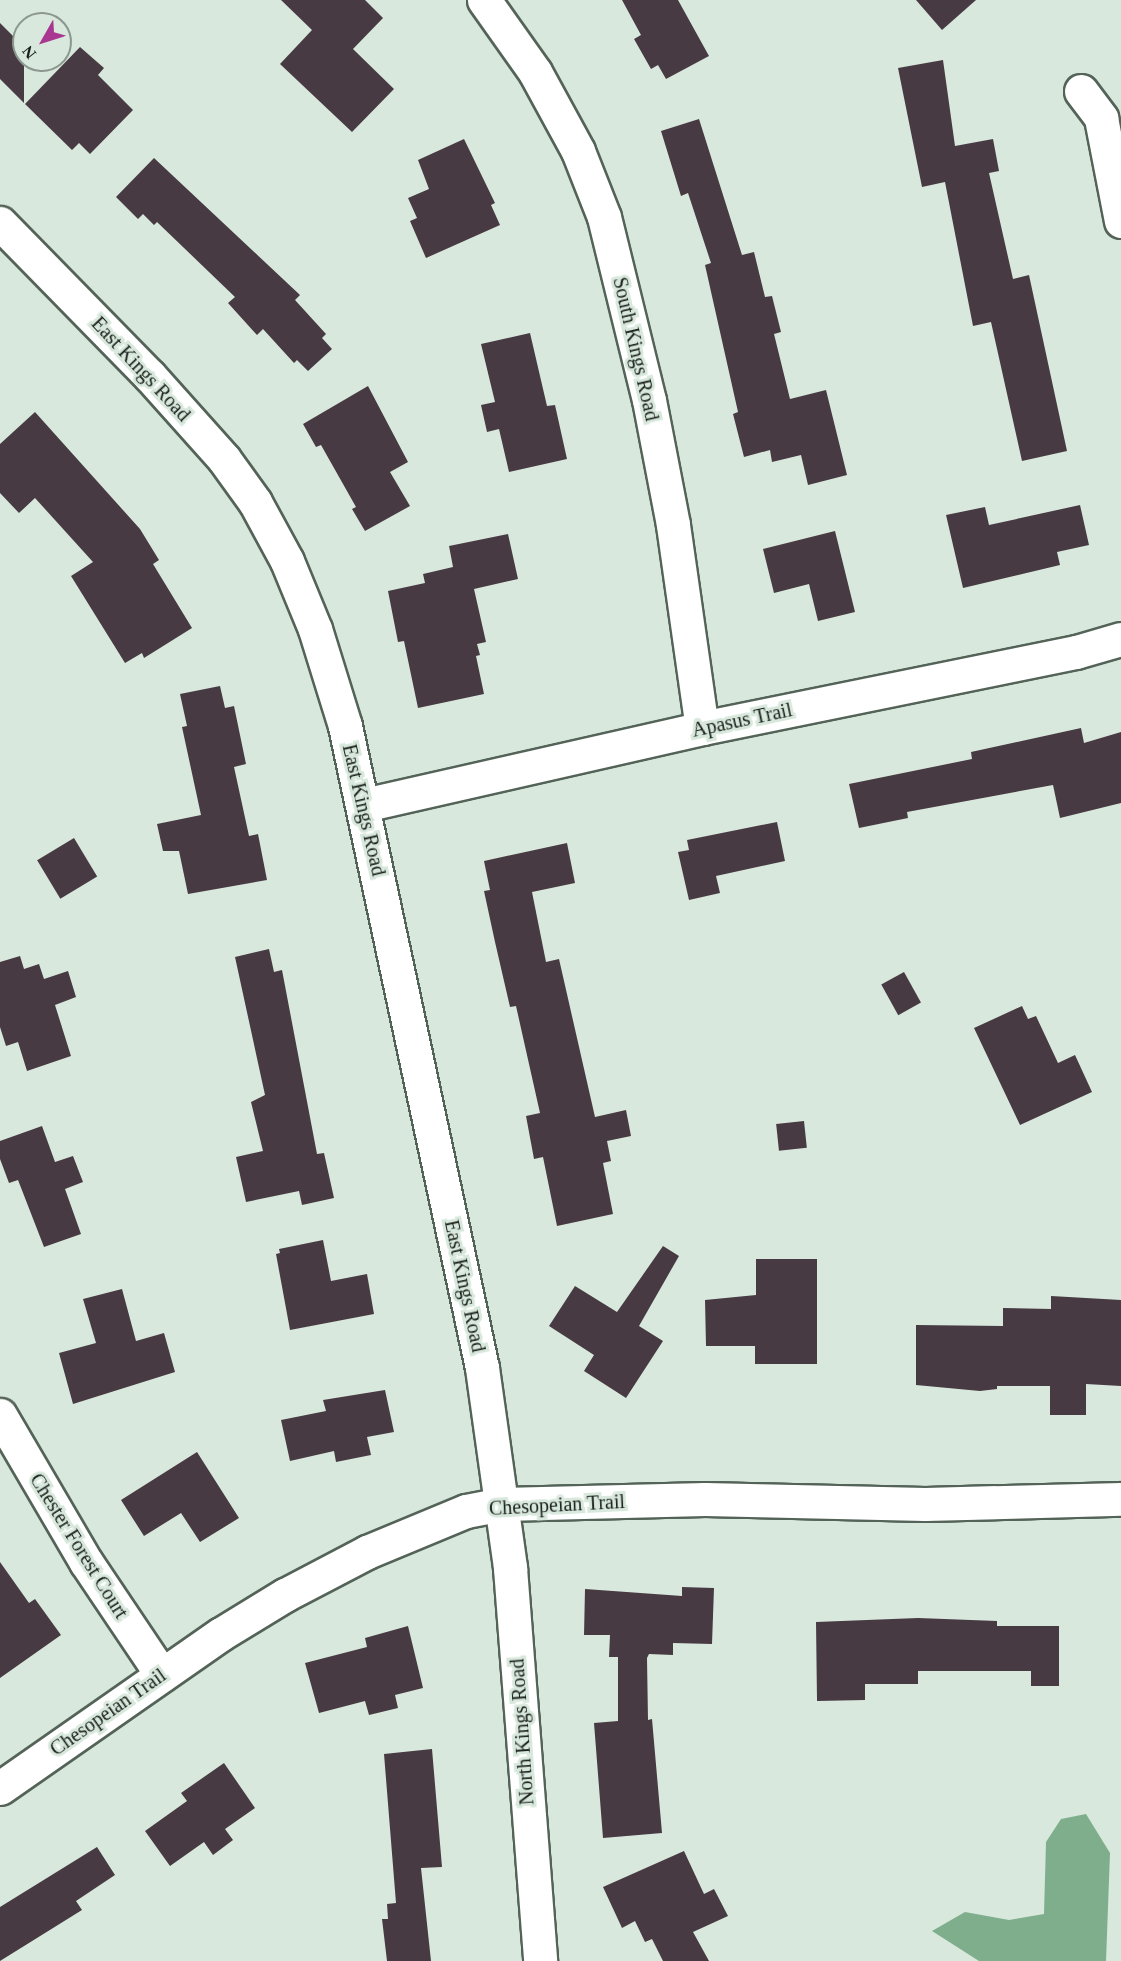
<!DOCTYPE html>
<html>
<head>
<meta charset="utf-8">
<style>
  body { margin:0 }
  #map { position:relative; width:1121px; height:1961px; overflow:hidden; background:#d8e8dc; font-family:Georgia,serif }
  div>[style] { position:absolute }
  .water>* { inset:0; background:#7eae8c }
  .building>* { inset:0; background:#483a43; transform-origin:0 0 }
  .roads { filter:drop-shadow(2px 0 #546358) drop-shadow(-2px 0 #546358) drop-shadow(0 2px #546358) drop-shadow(0 -2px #546358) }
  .minor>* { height:33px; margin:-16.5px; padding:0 16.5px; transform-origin:16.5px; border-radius:16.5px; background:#fff }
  span { translate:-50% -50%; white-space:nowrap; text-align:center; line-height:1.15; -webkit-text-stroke:6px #d8e8dc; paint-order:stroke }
  .street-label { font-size:20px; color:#1a201b }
  .north { position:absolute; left:12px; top:12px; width:60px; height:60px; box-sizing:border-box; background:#d8e8dc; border:2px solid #8c988f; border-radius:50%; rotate:231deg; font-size:16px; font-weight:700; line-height:24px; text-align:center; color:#1a201b }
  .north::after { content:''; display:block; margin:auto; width:21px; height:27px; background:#a93690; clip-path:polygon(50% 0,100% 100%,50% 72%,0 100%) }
</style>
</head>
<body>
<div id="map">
  <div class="water">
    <i style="clip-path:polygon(1086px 1814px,1110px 1853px,1106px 1961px,979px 1961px,932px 1931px,965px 1912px,1009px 1920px,1044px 1914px,1046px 1842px,1061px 1819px)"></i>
  </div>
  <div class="building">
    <i style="clip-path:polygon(281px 0,365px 0,383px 18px,353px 49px,394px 89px,352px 132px,280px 64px,312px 30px)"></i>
    <i style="clip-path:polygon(622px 0,678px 0,709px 56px,666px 79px,658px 65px,651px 69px,634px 39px,641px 35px)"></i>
    <i style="clip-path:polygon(916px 0,976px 0,942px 30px)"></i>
    <i style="clip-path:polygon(0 23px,24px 47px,24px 103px,0 79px)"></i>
    <i style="clip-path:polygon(80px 47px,104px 68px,98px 75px,133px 110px,90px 154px,79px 143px,72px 150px,25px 104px)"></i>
    <i style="clip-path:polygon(943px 60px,955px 146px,993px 139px,999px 171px,989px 173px,1013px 279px,1029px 275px,1067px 451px,1022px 461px,991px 322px,973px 326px,945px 182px,922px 187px,898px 68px)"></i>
    <i style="clip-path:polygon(699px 119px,742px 255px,754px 252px,765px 297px,772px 296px,781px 332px,774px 334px,790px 399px,826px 390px,847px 475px,808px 485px,801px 455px,772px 462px,770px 450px,744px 457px,733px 414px,738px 412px,705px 265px,711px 263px,688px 193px,681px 196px,661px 131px)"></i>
    <i style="clip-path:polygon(464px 139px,495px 203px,491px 205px,500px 225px,426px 258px,410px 221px,417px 218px,408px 198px,429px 189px,418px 160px)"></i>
    <i style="clip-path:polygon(154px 158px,300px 295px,295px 300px,326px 334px,322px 338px,332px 349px,308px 371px,297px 360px,294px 363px,263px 329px,257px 335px,228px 303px,235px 297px,157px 222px,154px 225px,143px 214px,138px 219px,116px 197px)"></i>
    <i style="clip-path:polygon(530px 333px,547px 406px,555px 405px,567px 459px,509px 472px,499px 429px,487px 432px,481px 405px,495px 402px,481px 344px)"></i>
    <i style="clip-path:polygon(368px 386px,408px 462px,390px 472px,410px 506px,365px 531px,352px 509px,356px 507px,321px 445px,316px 447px,303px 424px)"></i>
    <i style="clip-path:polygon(35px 412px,140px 529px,159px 560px,153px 564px,192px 628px,144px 658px,142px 653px,125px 663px,71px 576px,93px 562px,35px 498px,19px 513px,0 493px,0 444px)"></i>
    <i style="clip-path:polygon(1080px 505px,1089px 545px,1057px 552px,1060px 565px,963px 588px,946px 515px,985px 507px,989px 525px)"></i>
    <i style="clip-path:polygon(835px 531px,855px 612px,818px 621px,809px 584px,774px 593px,763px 549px)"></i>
    <i style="clip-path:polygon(508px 534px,518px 579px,474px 589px,486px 642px,477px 644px,480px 655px,476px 656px,484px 694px,418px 708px,404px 641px,398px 642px,388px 591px,425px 583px,423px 574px,453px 567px,449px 546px)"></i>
    <i style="clip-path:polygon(220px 686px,225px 708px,234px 706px,246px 764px,234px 767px,249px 836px,258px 834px,267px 880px,188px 894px,179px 851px,163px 851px,157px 824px,201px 815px,182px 727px,187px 726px,180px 694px)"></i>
    <i style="clip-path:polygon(1081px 728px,1084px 743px,1121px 732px,1121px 803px,1060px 818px,1053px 785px,907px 812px,908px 818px,859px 828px,849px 784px,972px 759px,971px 752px)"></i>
    <i style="clip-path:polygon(777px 822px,785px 861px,716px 876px,720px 893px,689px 900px,678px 852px,689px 850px,687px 840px)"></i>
    <i style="left:74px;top:838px;width:45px;height:43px;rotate:59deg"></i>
    <i style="clip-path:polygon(567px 843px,575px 883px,532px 892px,546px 962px,559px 959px,595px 1117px,626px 1110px,631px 1136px,607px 1141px,611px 1161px,603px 1163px,613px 1214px,557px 1226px,543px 1157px,534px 1159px,526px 1116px,540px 1113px,516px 1006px,510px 1007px,495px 942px,484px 891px,490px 890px,484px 861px)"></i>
    <i style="clip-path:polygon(269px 949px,274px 972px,282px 970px,317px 1154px,324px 1153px,334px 1198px,302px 1205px,299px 1191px,246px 1202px,236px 1157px,263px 1151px,251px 1102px,265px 1095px,235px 957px)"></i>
    <i style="clip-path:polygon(20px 956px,24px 969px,39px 964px,44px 979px,68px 971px,76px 997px,55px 1005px,71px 1056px,27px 1071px,18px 1042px,6px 1046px,0 1027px,0 962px)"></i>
    <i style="left:904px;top:972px;width:35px;height:26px;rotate:61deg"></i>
    <i style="clip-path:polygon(1022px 1006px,1028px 1019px,1036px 1016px,1058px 1063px,1075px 1055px,1092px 1092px,1020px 1125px,974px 1028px)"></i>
    <i style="left:804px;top:1121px;width:27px;height:28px;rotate:84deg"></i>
    <i style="clip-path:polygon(42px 1126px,55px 1162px,73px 1156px,83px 1182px,65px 1189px,81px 1234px,44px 1247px,18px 1180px,9px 1183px,0 1159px,0 1141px)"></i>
    <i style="clip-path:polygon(323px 1240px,331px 1281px,367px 1274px,374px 1314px,290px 1330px,276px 1254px,280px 1253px,279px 1249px)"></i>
    <i style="clip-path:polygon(663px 1246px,679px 1256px,639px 1326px,663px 1341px,626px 1398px,584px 1371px,594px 1355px,549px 1326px,575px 1286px,617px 1312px)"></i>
    <i style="clip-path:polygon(756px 1259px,817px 1259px,817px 1364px,755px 1364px,755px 1346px,706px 1346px,705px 1300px,756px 1295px)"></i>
    <i style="clip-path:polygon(122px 1289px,136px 1341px,164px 1333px,175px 1372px,73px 1404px,59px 1353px,96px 1343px,83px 1299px)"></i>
    <i style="clip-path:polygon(1051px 1296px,1121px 1300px,1121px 1386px,1086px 1384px,1086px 1415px,1050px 1415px,1050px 1386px,997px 1386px,997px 1389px,980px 1391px,916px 1385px,916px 1325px,1003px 1326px,1003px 1308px,1051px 1309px)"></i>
    <i style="clip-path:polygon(385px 1390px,394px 1432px,367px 1437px,371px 1455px,336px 1462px,334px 1451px,290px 1461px,281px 1420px,326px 1411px,323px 1400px)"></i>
    <i style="clip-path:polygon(197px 1452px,239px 1518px,200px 1542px,181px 1513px,144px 1536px,121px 1500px)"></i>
    <i style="clip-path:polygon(0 1562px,29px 1603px,35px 1599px,61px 1635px,0 1678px)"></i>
    <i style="clip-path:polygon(682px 1587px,714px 1588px,712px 1644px,673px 1643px,673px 1655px,649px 1654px,647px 1658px,648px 1720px,652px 1719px,662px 1833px,603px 1838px,594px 1723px,618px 1721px,618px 1657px,609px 1657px,610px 1635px,584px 1635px,585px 1589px,682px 1596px)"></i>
    <i style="clip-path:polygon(918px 1618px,997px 1621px,997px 1626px,1059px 1626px,1059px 1686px,1031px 1686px,1031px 1671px,918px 1671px,918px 1684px,865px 1684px,865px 1700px,817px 1701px,816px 1622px)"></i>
    <i style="clip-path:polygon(408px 1626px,423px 1688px,395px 1695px,398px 1708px,369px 1715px,365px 1701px,319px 1713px,305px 1663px,367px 1647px,365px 1638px)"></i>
    <i style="clip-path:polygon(432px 1749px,442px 1867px,421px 1868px,431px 1961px,387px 1961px,382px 1919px,388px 1919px,387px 1904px,396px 1903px,384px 1754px)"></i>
    <i style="clip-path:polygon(224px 1763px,255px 1808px,225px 1829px,233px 1840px,213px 1855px,204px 1842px,170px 1866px,145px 1831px,187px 1801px,181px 1793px)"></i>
    <i style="clip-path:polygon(97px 1847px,115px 1875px,76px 1901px,82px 1910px,0 1961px,0 1907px)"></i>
    <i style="clip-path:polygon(684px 1851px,704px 1894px,714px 1889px,728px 1916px,693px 1932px,709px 1961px,663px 1961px,652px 1939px,645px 1942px,635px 1921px,622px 1928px,603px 1887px)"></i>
  </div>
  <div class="roads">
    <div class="minor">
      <i style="left:484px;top:0;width:88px;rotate:54.7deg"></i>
      <i style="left:535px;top:72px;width:90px;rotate:61.4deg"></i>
      <i style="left:578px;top:151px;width:71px;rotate:68.5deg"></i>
      <i style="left:604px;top:217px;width:188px;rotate:76.2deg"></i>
      <i style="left:649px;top:400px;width:127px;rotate:79.1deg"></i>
      <i style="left:673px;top:525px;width:205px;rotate:81.9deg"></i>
      <i style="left:1081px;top:91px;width:34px;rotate:53deg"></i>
      <i style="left:1101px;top:118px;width:105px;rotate:79deg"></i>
      <i style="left:0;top:223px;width:213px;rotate:45.6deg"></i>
      <i style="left:149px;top:375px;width:113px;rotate:48.2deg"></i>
      <i style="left:224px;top:459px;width:53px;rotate:54.2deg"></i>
      <i style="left:255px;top:502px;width:67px;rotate:61.5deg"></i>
      <i style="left:287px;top:561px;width:74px;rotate:67.6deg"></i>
      <i style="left:315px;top:629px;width:102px;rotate:72.8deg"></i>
      <i style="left:345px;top:726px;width:656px;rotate:77.95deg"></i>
      <i style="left:482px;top:1368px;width:202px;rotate:82deg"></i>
      <i style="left:510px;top:1568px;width:394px;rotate:85.6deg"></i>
      <i style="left:364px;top:805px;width:347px;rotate:-12.8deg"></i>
      <i style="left:702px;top:728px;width:382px;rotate:-11.5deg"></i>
      <i style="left:1076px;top:652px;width:47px;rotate:-16.1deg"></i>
      <i style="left:0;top:1415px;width:170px;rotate:59.7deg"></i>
      <i style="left:86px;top:1562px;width:136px;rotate:56.1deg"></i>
      <i style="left:0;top:1788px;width:269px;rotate:-34.9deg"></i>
      <i style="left:221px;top:1634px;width:75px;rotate:-31.4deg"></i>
      <i style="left:285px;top:1595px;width:93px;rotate:-27.7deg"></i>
      <i style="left:367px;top:1552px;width:107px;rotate:-22.5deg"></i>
      <i style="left:466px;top:1511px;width:37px;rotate:-11deg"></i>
      <i style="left:502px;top:1504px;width:203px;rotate:-1.4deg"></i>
      <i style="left:705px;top:1499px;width:220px;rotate:1.3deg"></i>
      <i style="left:925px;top:1504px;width:196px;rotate:-1.5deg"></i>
    </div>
  </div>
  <div class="street-label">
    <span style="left:636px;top:349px;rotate:77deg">South Kings Road</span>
    <span style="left:141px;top:369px;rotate:47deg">East Kings Road</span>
    <span style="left:742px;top:720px;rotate:-12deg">Apasus Trail</span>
    <span style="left:364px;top:810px;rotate:77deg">East Kings Road</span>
    <span style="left:465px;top:1286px;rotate:78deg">East Kings Road</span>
    <span style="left:557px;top:1505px;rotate:-3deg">Chesopeian Trail</span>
    <span style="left:79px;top:1546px;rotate:58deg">Chester Forest Court</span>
    <span style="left:108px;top:1712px;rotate:-35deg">Chesopeian Trail</span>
    <span style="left:522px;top:1732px;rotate:-94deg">North Kings Road</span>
  </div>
  <div class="north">N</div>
</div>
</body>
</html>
